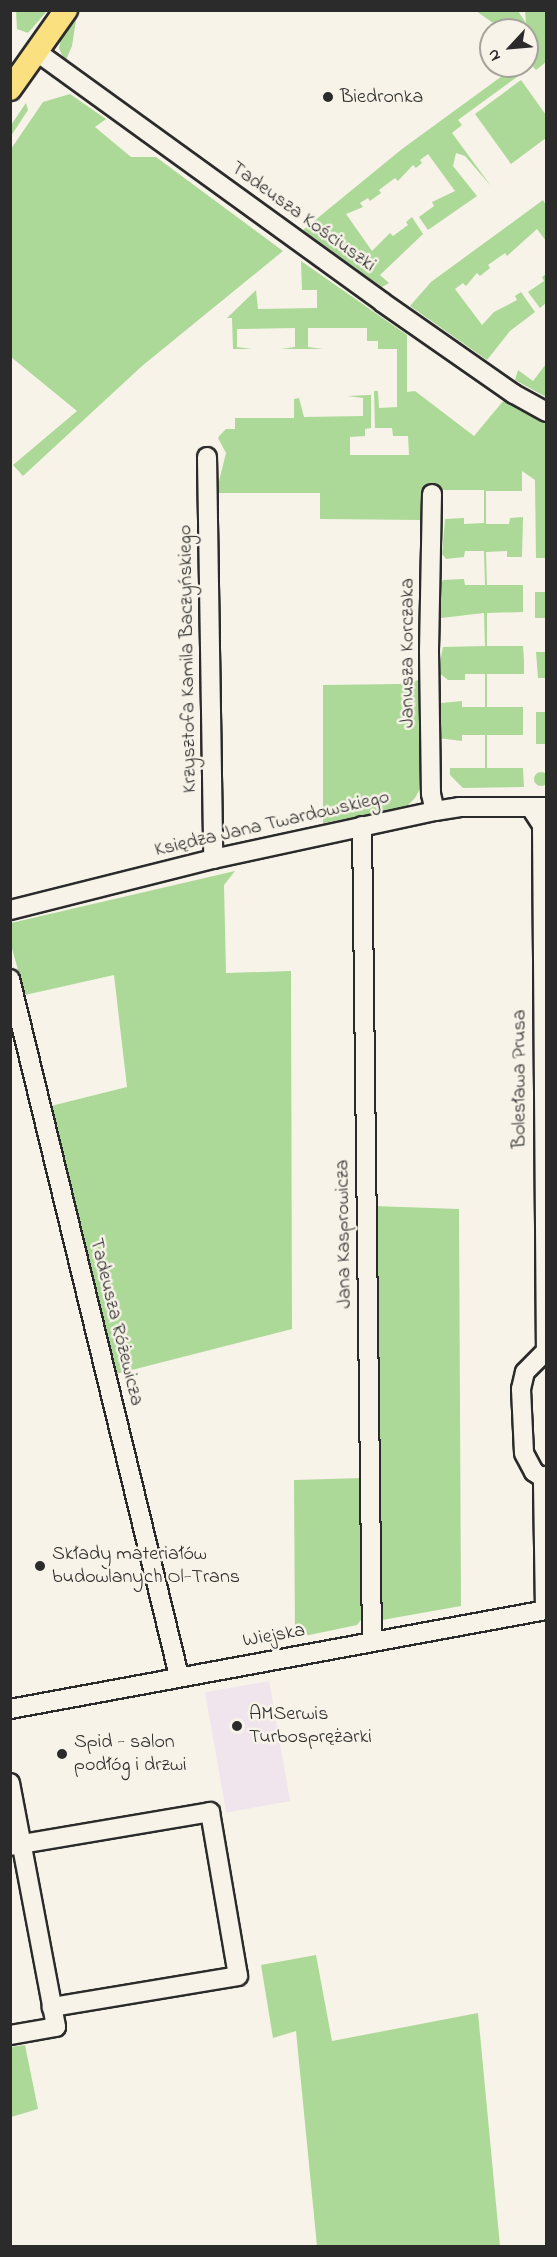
<!DOCTYPE html>
<html>
<head>
<meta charset="utf-8">
<style>
  body { margin:0 }
  #map { position:relative; width:557px; height:2257px; overflow:hidden; background:#f7f3e8; font-family:"Indie Flower",sans-serif }
  div>[style] { position:absolute }
  .built>* { inset:0; background:#f0e5ec; transform-origin:0 0 }
  .green>* { inset:0; background:#acd997; transform-origin:0 0 }
  .round { border-radius:50% }
  .roads { filter:drop-shadow(2px 0 #2b2b2b) drop-shadow(-2px 0 #2b2b2b) drop-shadow(0 2px #2b2b2b) drop-shadow(0 -2px #2b2b2b) }
  .minor>* { height:18px; margin:-9px; padding:0 9px; transform-origin:9px; border-radius:9px; background:#f7f3e8 }
  .major>* { height:22px; margin:-11px; padding:0 11px; transform-origin:11px; border-radius:11px; background:#fbe080 }
  .dots>* { width:16px; height:16px; translate:-50% -50%; box-sizing:border-box; border:3px solid #f7f3e8; border-radius:50% }
  span { translate:-50% -50%; white-space:nowrap; text-align:center; line-height:1.15; -webkit-text-stroke:5px #f7f3e8; paint-order:stroke }
  .poi-label { font-size:20px; color:#2b2b2b }
  .left { translate:0 -50%; text-align:left }
  .street-label { font-size:20px; color:#2b2b2b }
  .frame { position:absolute; inset:0; border:12px solid #2b2b2b; pointer-events:none }
  .north { position:absolute; left:479px; top:18px; width:60px; height:60px; box-sizing:border-box; background:#f7f3e8; border:2px solid #a5a39c; border-radius:50%; rotate:244deg; font-size:16px; font-weight:700; line-height:24px; text-align:center; color:#2b2b2b }
  .north::after { content:''; display:block; margin:auto; width:21px; height:27px; background:#2b2b2b; clip-path:polygon(50% 0,100% 100%,50% 72%,0 100%) }
</style>
</head>
<body>
<div id="map">
  <div class="built">
    <i style="left:269px;top:1681px;width:122px;height:65px;rotate:80deg"></i>
  </div>
  <div class="green">
    <i style="clip-path:polygon(16px 11px,16px 10px,47px 11px,28px 33px,17px 29px)"></i>
    <i style="clip-path:polygon(476px 11px,518px 11px,526px 23px,525px 11px,546px 11px,546px 62px,536px 70px,532px 66px,458px 120px,462px 125px,452px 133px,491px 186px,465px 156px,456px 153px,453px 166px,477px 196px,428px 230px,419px 217px,434px 206px,432px 202px,455px 191px,428px 154px,420px 160px,422px 163px,416px 168px,413px 165px,398px 181px,395px 178px,379px 190px,381px 193px,370px 201px,368px 198px,360px 203px,363px 207px,346px 214px,372px 251px,390px 233px,393px 236px,408px 225px,406px 222px,412px 217px,423px 234px,380px 275px,389px 283px,382px 287px,303px 230px,402px 149px,516px 66px,527px 66px,527px 58px,534px 53px,527px 47px,527px 30px,503px 30px)"></i>
    <i style="clip-path:polygon(76px 20px,72px 46px,65px 62px,59px 48px,61px 39px)"></i>
    <i style="clip-path:polygon(521px 80px,546px 115px,546px 138px,511px 164px,475px 114px)"></i>
    <i style="clip-path:polygon(70px 94px,106px 119px,95px 127px,131px 157px,156px 157px,283px 251px,142px 366px,23px 476px,13px 465px,77px 411px,11px 357px,11px 149px,43px 102px)"></i>
    <i style="clip-path:polygon(26px 103px,28px 110px,11px 136px,11px 125px)"></i>
    <i style="clip-path:polygon(543px 200px,546px 205px,546px 241px,537px 229px,507px 256px,505px 253px,488px 265px,490px 268px,480px 276px,477px 273px,466px 286px,463px 283px,455px 289px,482px 325px,494px 312px,517px 300px,515px 296px,521px 292px,535px 312px,510px 331px,487px 360px,410px 306px,431px 282px)"></i>
    <i style="clip-path:polygon(301px 261px,407px 335px,407px 392px,415px 391px,474px 436px,504px 400px,546px 422px,546px 558px,536px 558px,535px 480px,522px 471px,522px 491px,486px 491px,486px 524px,509px 524px,510px 518px,523px 517px,522px 557px,507px 557px,507px 551px,486px 552px,487px 585px,523px 585px,523px 612px,487px 613px,487px 646px,523px 646px,524px 660px,524px 674px,487px 674px,487px 707px,523px 707px,523px 735px,487px 735px,487px 768px,523px 768px,524px 787px,463px 788px,450px 775px,450px 768px,485px 768px,485px 735px,462px 735px,462px 741px,438px 738px,437px 707px,441px 703px,462px 701px,462px 707px,485px 707px,485px 674px,465px 674px,465px 680px,448px 680px,438px 672px,443px 647px,485px 646px,484px 613px,441px 618px,440px 585px,443px 580px,464px 579px,465px 585px,485px 585px,484px 551px,465px 551px,464px 557px,446px 559px,442px 554px,445px 519px,464px 518px,464px 524px,484px 523px,484px 490px,444px 490px,429px 484px,422px 543px,420px 520px,320px 519px,320px 493px,216px 493px,226px 453px,218px 438px,220px 435px,226px 429px,235px 429px,235px 418px,294px 418px,294px 399px,299px 398px,304px 417px,363px 416px,363px 398px,347px 396px,371px 395px,371px 428px,365px 429px,365px 436px,350px 437px,350px 455px,409px 455px,408px 436px,393px 436px,392px 428px,375px 428px,374px 391px,378px 391px,379px 408px,397px 407px,397px 349px,378px 349px,378px 341px,367px 341px,367px 328px,308px 328px,308px 347px,323px 349px,281px 349px,295px 347px,295px 328px,237px 329px,237px 347px,252px 349px,233px 349px,232px 318px,227px 318px,256px 290px,258px 309px,317px 308px,317px 290px,302px 290px)"></i>
    <i style="clip-path:polygon(546px 274px,546px 303px,540px 308px,528px 292px,544px 281px,542px 277px)"></i>
    <i style="clip-path:polygon(546px 364px,546px 397px,515px 380px,518px 370px,533px 381px)"></i>
    <i style="left:535px;top:592px;width:11px;height:26px"></i>
    <i style="clip-path:polygon(536px 652px,546px 652px,546px 678px,538px 678px)"></i>
    <i style="clip-path:polygon(424px 679px,421px 787px,415px 798px,405px 808px,323px 823px,323px 685px,400px 684px)"></i>
    <i style="left:536px;top:712px;width:10px;height:32px"></i>
    <i class="round" style="left:534px;top:772px;width:14px;height:14px"></i>
    <i style="clip-path:polygon(235px 871px,224px 885px,226px 973px,291px 971px,292px 1329px,116px 1374px,51px 1106px,127px 1087px,114px 975px,25px 995px,11px 945px,11px 923px)"></i>
    <i style="clip-path:polygon(373px 1206px,459px 1209px,461px 1606px,382px 1620px,377px 1609px)"></i>
    <i style="clip-path:polygon(363px 1478px,361px 1620px,357px 1625px,295px 1638px,294px 1480px)"></i>
    <i style="clip-path:polygon(316px 1955px,332px 2041px,478px 2013px,500px 2246px,317px 2246px,296px 2031px,273px 2038px,261px 1965px)"></i>
    <i style="clip-path:polygon(25px 2045px,38px 2109px,11px 2117px,11px 2047px)"></i>
  </div>
  <div class="roads">
    <div class="minor">
      <i style="left:37px;top:52px;width:426px;rotate:35.9deg"></i>
      <i style="left:382px;top:302px;width:161px;rotate:34.9deg"></i>
      <i style="left:514px;top:394px;width:37px;rotate:29deg"></i>
      <i style="left:207px;top:457px;width:402px;rotate:89.1deg"></i>
      <i style="left:432px;top:494px;width:157px;rotate:91.1deg"></i>
      <i style="left:429px;top:651px;width:143px;rotate:89.2deg"></i>
      <i style="left:431px;top:794px;width:17px;rotate:77deg"></i>
      <i style="left:531px;top:808px;width:20px;rotate:57deg"></i>
      <i style="left:542px;top:825px;width:530px;rotate:89.57deg"></i>
      <i style="left:362px;top:826px;width:816px;rotate:89.3deg"></i>
      <i style="left:10px;top:910px;width:209px;rotate:-14.1deg"></i>
      <i style="left:213px;top:859px;width:227px;rotate:-12.2deg"></i>
      <i style="left:435px;top:811px;width:24px;rotate:-9deg"></i>
      <i style="left:459px;top:807px;width:87px"></i>
      <i style="left:10px;top:979px;width:717px;rotate:76.37deg"></i>
      <i style="left:543px;top:1478px;width:11px;rotate:-146deg"></i>
      <i style="left:534px;top:1472px;width:21px;rotate:-118deg"></i>
      <i style="left:524px;top:1453px;width:64px;rotate:-92.7deg"></i>
      <i style="left:521px;top:1389px;width:17px;rotate:-77deg"></i>
      <i style="left:525px;top:1372px;width:27px;rotate:-45deg"></i>
      <i style="left:545px;top:1610px;width:132px;rotate:-90.9deg"></i>
      <i style="left:543px;top:1478px;width:4px;rotate:-34deg"></i>
      <i style="left:10px;top:1709px;width:545px;rotate:-10.46deg"></i>
      <i style="left:10px;top:1783px;width:248px;rotate:79.3deg"></i>
      <i style="left:56px;top:2027px;width:47px;rotate:170.1deg"></i>
      <i style="left:10px;top:1846px;width:203px;rotate:-9.6deg"></i>
      <i style="left:210px;top:1812px;width:166px;rotate:80.3deg"></i>
      <i style="left:238px;top:1976px;width:189px;rotate:170.5deg"></i>
    </div>
    <div class="major">
      <i style="left:10px;top:89px;width:97px;rotate:-54.7deg"></i>
    </div>
  </div>
  <div class="dots">
    <i style="left:328px;top:97px;background:#2b2b2b"></i>
    <i style="left:40px;top:1566px;background:#2b2b2b"></i>
    <i style="left:237px;top:1726px;background:#2b2b2b"></i>
    <i style="left:62px;top:1754px;background:#2b2b2b"></i>
  </div>
  <div class="poi-label">
    <span class="left" style="left:340px;top:97px">Biedronka</span>
    <span class="left" style="left:52px;top:1566px">Składy materiałów<br>budowlanych Ol-Trans</span>
    <span class="left" style="left:249px;top:1726px">AMSerwis<br>Turbosprężarki</span>
    <span class="left" style="left:74px;top:1754px">Spid - salon<br>podłóg i drzwi</span>
  </div>
  <div class="street-label">
    <span style="left:303px;top:217px;rotate:36deg">Tadeusza Kościuszki</span>
    <span style="left:408px;top:653px;rotate:-90deg">Janusza Korczaka</span>
    <span style="left:188px;top:659px;rotate:-91deg">Krzysztofa Kamila Baczyńskiego</span>
    <span style="left:272px;top:824px;rotate:-13deg">Księdza Jana Twardowskiego</span>
    <span style="left:520px;top:1079px;rotate:-90deg">Bolesława Prusa</span>
    <span style="left:344px;top:1234px;rotate:-91deg">Jana Kasprowicza</span>
    <span style="left:116px;top:1322px;rotate:76deg">Tadeusza Różewicza</span>
    <span style="left:274px;top:1636px;rotate:-10deg">Wiejska</span>
  </div>
  <div class="frame"></div>
  <div class="north">N</div>
</div>
</body>
</html>
